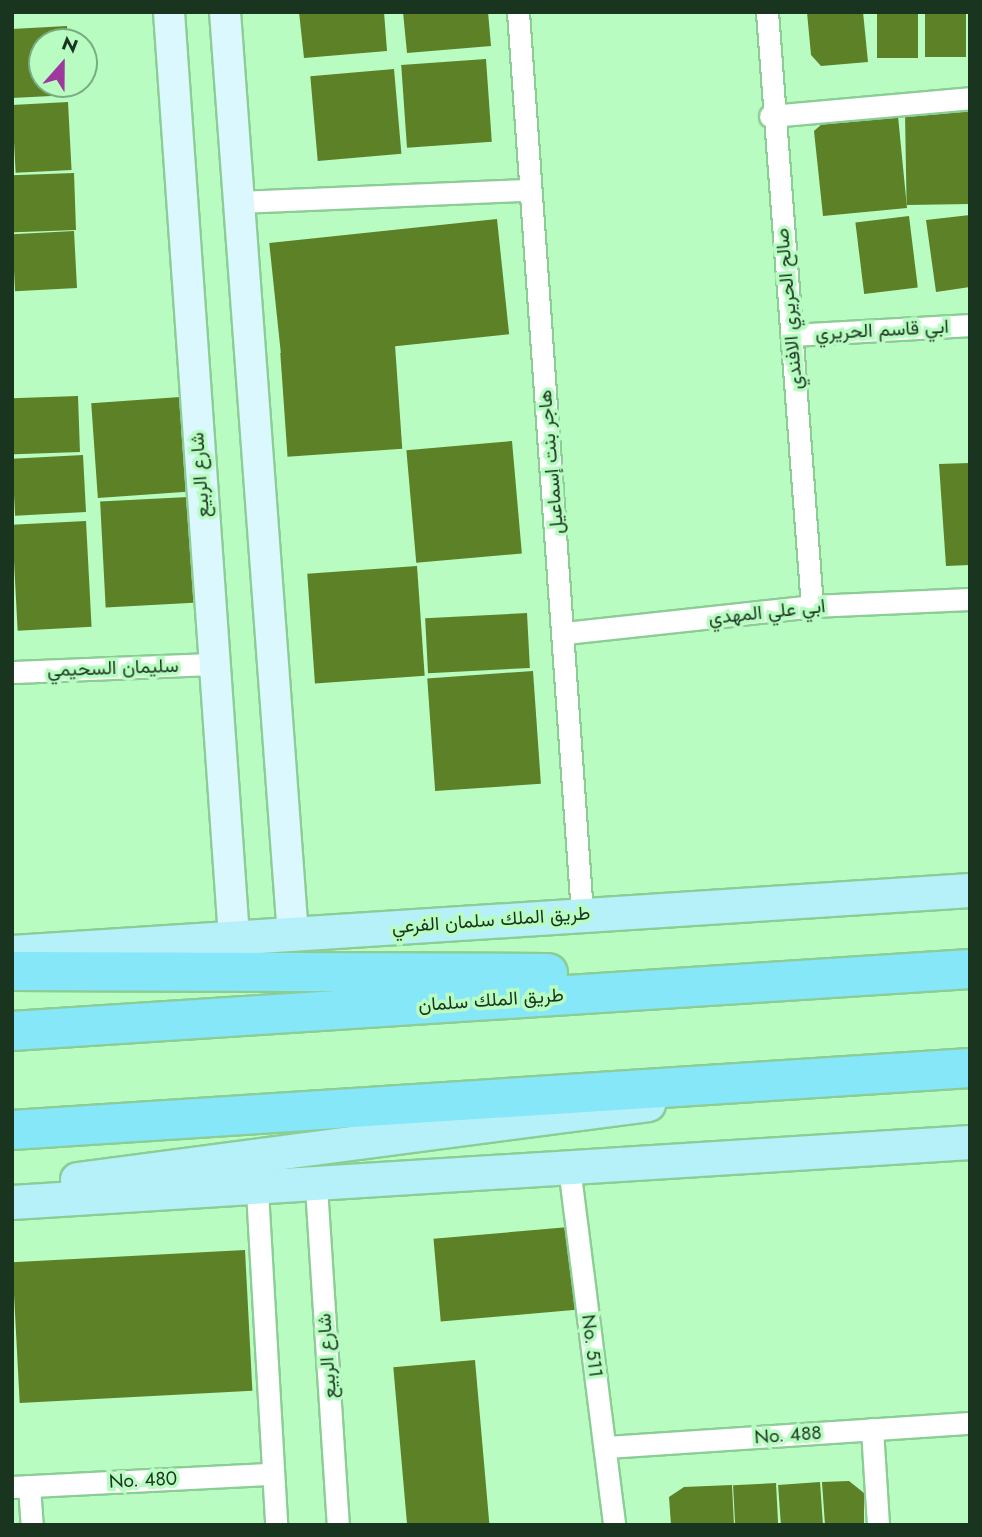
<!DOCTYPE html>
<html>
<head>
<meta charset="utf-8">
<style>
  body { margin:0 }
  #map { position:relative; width:982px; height:1537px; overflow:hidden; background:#b8fcc2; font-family:Jost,Vazirmatn,sans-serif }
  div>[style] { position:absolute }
  .building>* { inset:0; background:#5c8126; transform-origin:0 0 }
  .roads { filter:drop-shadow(2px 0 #8ccd96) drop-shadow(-2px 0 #8ccd96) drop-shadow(0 2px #8ccd96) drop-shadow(0 -2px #8ccd96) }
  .street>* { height:21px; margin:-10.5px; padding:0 10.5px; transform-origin:10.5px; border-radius:10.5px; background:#fff }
  .secondary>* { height:30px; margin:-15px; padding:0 15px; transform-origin:15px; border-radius:15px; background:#daf8fd }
  .primary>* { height:33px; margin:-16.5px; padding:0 16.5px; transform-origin:16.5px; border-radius:16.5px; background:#b6f1fa }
  .highway>* { height:38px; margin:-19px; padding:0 19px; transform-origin:19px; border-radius:19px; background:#85e7f7 }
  span { translate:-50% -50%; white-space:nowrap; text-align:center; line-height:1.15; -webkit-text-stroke:7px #b8fcc2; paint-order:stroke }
  .street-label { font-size:19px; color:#1a351f }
  .frame { position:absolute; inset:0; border:14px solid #1a351f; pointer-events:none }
  .north { position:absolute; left:28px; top:28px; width:70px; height:70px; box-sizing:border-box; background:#b8fcc2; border:2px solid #79ac81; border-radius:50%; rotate:21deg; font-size:19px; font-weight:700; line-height:28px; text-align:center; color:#1a351f }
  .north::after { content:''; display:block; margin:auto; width:24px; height:32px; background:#9e389c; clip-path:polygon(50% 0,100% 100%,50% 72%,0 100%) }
</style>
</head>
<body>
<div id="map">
  <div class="building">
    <i style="clip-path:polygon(299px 12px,384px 12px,387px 51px,304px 58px)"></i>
    <i style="clip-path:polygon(403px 12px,488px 12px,491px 46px,407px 53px)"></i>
    <i style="clip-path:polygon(807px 12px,863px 12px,868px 62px,821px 66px,811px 55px)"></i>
    <i style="left:877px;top:12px;width:41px;height:46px"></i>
    <i style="left:925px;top:12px;width:41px;height:45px"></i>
    <i style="clip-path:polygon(67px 26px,68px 42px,42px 42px,42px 84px,70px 84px,71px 95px,12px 98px,12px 29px)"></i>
    <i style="left:486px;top:59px;width:83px;height:85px;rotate:86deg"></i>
    <i style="left:394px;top:69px;width:85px;height:84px;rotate:85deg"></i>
    <i style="left:68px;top:102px;width:68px;height:56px;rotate:87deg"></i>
    <i style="left:968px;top:112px;width:92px;height:63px;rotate:89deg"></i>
    <i style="clip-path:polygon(898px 116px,907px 208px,823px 216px,814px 131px,823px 123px)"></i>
    <i style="left:74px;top:173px;width:57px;height:62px;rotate:88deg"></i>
    <i style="clip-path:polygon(970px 215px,970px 287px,936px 292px,926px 220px)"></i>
    <i style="left:909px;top:216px;width:72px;height:54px;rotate:83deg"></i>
    <i style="left:497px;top:219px;width:116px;height:229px;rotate:84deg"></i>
    <i style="left:74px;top:231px;width:57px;height:62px;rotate:87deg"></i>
    <i style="left:395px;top:345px;width:104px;height:115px;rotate:86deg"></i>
    <i style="left:78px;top:396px;width:56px;height:66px;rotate:88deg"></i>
    <i style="left:180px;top:397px;width:95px;height:89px;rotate:86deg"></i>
    <i style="left:512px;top:441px;width:113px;height:106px;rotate:85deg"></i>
    <i style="left:83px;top:455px;width:57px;height:71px;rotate:87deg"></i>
    <i style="clip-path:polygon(970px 463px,970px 565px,946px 566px,939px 464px)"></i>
    <i style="left:188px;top:497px;width:106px;height:88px;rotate:87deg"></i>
    <i style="left:86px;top:521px;width:106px;height:74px;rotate:87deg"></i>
    <i style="left:417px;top:566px;width:110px;height:110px;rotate:86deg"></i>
    <i style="left:527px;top:613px;width:55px;height:102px;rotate:87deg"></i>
    <i style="left:533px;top:671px;width:113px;height:106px;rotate:86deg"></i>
    <i style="left:569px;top:1227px;width:83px;height:136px;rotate:85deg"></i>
    <i style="left:245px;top:1250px;width:141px;height:233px;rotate:87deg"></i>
    <i style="left:475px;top:1360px;width:166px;height:82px;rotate:85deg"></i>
    <i style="clip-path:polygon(849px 1481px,864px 1493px,864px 1525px,825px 1525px,822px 1482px)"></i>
    <i style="left:820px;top:1482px;width:43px;height:42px;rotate:86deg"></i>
    <i style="left:776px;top:1483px;width:42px;height:43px;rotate:87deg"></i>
    <i style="clip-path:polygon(732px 1485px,734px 1525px,671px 1525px,669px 1497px,684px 1487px)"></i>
  </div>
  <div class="roads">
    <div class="street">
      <i style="left:518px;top:12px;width:903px;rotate:85.94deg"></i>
      <i style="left:767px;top:12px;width:596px;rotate:85.67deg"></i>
      <i style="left:770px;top:116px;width:201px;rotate:-5.1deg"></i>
      <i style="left:237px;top:202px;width:291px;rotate:-2.4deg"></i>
      <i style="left:793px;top:335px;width:177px;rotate:-3.2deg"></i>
      <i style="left:565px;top:633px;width:248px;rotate:-6.2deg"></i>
      <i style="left:812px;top:606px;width:158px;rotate:-2.5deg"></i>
      <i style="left:12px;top:672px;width:201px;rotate:-2.3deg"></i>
      <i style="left:569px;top:1167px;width:361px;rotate:82.8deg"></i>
      <i style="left:316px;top:1187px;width:339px;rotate:86.3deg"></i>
      <i style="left:257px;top:1191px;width:335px;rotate:86.7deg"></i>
      <i style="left:872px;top:1429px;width:96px;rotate:86.4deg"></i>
      <i style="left:606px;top:1447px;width:365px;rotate:-3.8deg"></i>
      <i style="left:29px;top:1486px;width:39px;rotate:86deg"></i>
      <i style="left:12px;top:1487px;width:261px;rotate:-2.9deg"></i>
    </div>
    <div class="secondary">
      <i style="left:169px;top:12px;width:927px;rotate:85.98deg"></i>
      <i style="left:225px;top:12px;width:926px;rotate:85.79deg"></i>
    </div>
    <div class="primary">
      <i style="left:12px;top:952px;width:960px;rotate:-3.7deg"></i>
      <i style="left:77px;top:1179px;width:576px;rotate:-7.48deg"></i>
      <i style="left:12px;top:1202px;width:960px;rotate:-3.58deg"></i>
    </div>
    <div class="highway">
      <i style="left:12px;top:971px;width:536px;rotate:0.21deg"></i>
      <i style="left:12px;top:1031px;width:960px;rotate:-3.7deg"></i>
      <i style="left:12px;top:1130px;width:960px;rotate:-3.7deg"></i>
    </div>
  </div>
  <div class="street-label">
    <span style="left:789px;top:309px;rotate:-95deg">صالح الحريري الافندي</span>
    <span style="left:882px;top:330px;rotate:-3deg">ابي قاسم الحريري</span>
    <span style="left:551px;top:462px;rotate:-95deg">هاجر بنت إسماعيل</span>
    <span style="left:200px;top:475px;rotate:-94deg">شارع الربيع</span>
    <span style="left:767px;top:612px;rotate:-6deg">ابي علي المهدي</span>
    <span style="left:113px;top:668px;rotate:-2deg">سليمان السحيمي</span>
    <span style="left:491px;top:920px;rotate:-4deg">طريق الملك سلمان الفرعي</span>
    <span style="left:491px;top:1000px;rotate:-4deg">طريق الملك سلمان</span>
    <span style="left:592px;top:1346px;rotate:83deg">No. 511</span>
    <span style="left:327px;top:1356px;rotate:-94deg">شارع الربيع</span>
    <span style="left:788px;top:1435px;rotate:-4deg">No. 488</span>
    <span style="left:143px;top:1480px;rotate:-3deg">No. 480</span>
  </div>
  <div class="frame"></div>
  <div class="north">N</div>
</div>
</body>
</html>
